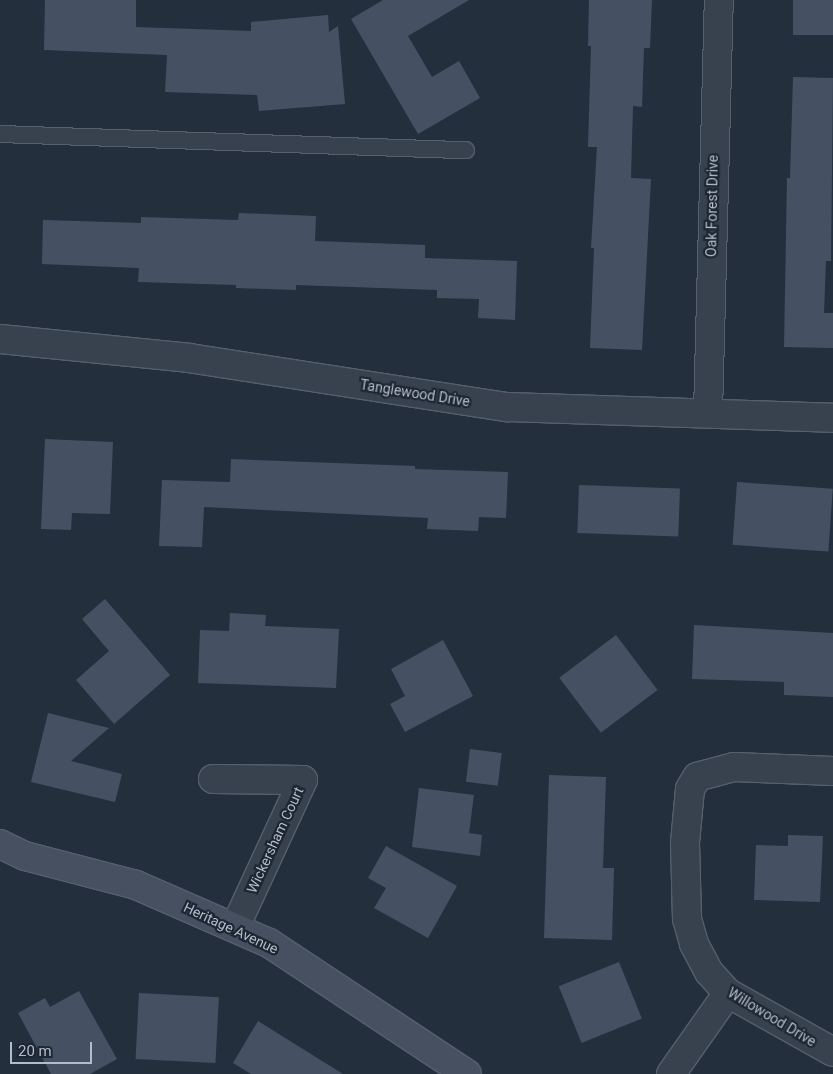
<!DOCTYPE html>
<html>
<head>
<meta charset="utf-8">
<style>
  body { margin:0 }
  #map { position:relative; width:833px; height:1074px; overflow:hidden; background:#242f3e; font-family:Roboto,sans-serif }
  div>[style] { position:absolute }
  .building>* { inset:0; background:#455162; transform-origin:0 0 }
  .roads { filter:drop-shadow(1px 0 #565f6c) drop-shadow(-1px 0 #565f6c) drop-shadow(0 1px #565f6c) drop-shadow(0 -1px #565f6c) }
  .lane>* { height:16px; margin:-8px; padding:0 8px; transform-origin:8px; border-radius:8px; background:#38414e }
  .street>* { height:28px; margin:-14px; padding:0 14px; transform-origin:14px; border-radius:14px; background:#38414e }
  .secondary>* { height:28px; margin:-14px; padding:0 14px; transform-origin:14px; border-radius:14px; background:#465061 }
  span { translate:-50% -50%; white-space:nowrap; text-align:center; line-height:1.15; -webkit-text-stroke:4.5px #1d2633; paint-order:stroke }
  .street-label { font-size:14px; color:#b4bcc9 }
  .scale { position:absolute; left:10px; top:1042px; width:82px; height:22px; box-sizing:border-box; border:2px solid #b4bcc9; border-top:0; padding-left:6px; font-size:15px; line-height:18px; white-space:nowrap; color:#b4bcc9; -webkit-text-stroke:4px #1d2633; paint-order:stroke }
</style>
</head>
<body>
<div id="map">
  <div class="building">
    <i style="clip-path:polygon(45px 0,136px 0,136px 27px,251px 31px,251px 22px,328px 15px,329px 32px,338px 26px,345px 104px,259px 111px,257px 95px,165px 92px,167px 55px,44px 50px)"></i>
    <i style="clip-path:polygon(383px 0,469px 0,408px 36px,432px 77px,459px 61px,480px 98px,418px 134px,351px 19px)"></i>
    <i style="clip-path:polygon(589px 0,652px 0,650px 48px,644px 48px,642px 107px,633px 106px,631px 178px,651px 179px,642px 350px,590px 348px,594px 248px,591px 248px,597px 147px,588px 147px,591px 46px,588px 46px)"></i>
    <i style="left:793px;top:0;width:40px;height:35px"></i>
    <i style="clip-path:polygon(793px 77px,833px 78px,831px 261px,826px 261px,824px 313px,833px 313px,833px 348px,784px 347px,787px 178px,790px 178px)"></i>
    <i style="clip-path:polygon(239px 213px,316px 216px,315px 241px,425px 245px,425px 258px,517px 261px,515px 320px,478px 318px,479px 299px,437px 298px,437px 290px,296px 285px,296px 290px,236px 288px,236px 285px,138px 282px,139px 268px,42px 264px,43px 220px,141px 223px,141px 217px,238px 220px)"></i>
    <i style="clip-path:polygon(45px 439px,113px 442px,110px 514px,72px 513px,71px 530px,41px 529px)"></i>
    <i style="clip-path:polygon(231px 459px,415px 466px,415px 469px,508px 472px,506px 518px,479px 517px,478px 531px,427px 529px,428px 518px,204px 507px,202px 547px,159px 546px,162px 480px,230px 482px)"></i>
    <i style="left:737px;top:482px;width:96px;height:63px;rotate:4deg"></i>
    <i style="left:579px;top:485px;width:101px;height:48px;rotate:2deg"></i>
    <i style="clip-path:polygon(105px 599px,170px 675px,114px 724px,76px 680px,109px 651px,82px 619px)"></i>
    <i style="clip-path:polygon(230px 613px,266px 615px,265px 626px,339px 629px,336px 688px,198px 683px,200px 630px,229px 631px)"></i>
    <i style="clip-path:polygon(694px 625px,833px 633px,833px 697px,784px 695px,784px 682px,692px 679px)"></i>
    <i style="left:616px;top:635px;width:69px;height:71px;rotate:53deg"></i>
    <i style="clip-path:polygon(443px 640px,473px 696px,405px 732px,390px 704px,405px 696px,391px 669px)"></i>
    <i style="clip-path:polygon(48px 713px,109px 728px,71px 761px,122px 774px,115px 802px,31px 782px)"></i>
    <i style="left:470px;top:749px;width:32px;height:33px;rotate:7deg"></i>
    <i style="clip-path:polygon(549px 775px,606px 777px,603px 868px,614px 868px,612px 940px,544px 938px)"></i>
    <i style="clip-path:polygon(419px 788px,474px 795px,469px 833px,482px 835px,480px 856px,412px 847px)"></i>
    <i style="clip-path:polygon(788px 835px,823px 836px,820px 902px,754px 900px,756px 845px,788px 846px)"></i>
    <i style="clip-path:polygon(386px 846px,457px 886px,428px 938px,374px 908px,386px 888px,368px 878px)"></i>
    <i style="left:619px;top:962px;width:61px;height:65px;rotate:68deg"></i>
    <i style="clip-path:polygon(79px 991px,117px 1059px,90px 1074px,51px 1074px,18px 1013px,45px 998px,50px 1007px)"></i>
    <i style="left:139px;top:993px;width:80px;height:66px;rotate:3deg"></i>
    <i style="clip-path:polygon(258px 1021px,343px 1074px,251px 1074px,233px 1063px)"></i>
  </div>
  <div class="roads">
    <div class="lane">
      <i style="left:0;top:134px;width:466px;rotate:2deg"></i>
    </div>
    <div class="street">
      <i style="left:0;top:339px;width:190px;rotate:5.7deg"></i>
      <i style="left:189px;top:358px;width:322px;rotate:8.8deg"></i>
      <i style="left:507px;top:407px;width:326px;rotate:1.9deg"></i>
      <i style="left:708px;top:413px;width:413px;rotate:-88.5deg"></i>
      <i style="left:833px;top:771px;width:99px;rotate:-177.7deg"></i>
      <i style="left:734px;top:767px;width:38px;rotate:165deg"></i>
      <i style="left:697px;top:777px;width:14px;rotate:120deg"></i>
      <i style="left:690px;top:789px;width:54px;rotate:95.3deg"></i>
      <i style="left:685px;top:843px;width:76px;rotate:88.5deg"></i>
      <i style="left:687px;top:919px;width:26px;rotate:74deg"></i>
      <i style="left:694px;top:944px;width:32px;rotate:62deg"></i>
      <i style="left:709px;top:972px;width:28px;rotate:48deg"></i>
      <i style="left:728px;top:993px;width:120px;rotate:29.3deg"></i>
      <i style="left:213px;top:779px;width:90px;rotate:0.6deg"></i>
      <i style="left:303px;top:780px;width:162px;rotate:114.8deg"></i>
      <i style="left:671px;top:1074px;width:99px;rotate:-54.9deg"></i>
    </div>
    <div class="secondary">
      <i style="left:0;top:844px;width:28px;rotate:26deg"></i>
      <i style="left:25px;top:856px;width:115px;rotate:14.6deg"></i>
      <i style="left:136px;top:885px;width:145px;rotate:23.6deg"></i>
      <i style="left:269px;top:943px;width:237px;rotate:33.5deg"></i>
    </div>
  </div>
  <div class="street-label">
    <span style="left:712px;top:206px;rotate:-89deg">Oak Forest Drive</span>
    <span style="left:415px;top:393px;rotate:9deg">Tanglewood Drive</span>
    <span style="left:275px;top:840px;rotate:-65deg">Wickersham Court</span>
    <span style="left:231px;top:928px;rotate:25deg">Heritage Avenue</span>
    <span style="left:772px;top:1017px;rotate:31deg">Willowood Drive</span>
  </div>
  <div class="scale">20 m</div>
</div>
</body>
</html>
